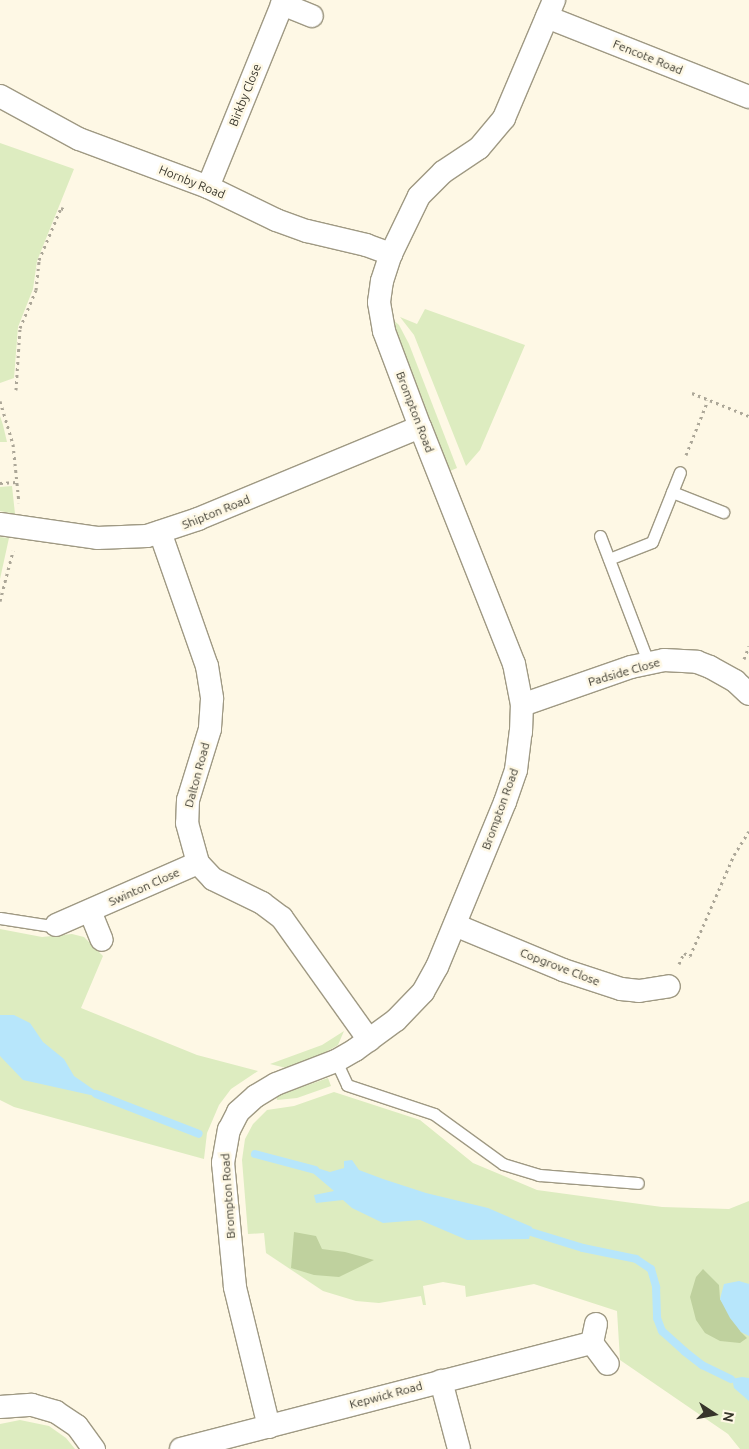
<!DOCTYPE html>
<html>
<head>
<meta charset="utf-8">
<style>
  body { margin:0 }
  #map { position:relative; width:749px; height:1449px; overflow:hidden; background:#fef8e5; font-family:Ubuntu,sans-serif }
  div>[style] { position:absolute }
  .green>* { inset:0; background:#ddecc0 }
  .forest>* { inset:0; background:#bfd19e }
  .water>* { inset:0; background:#b7e6fb }
  .stream>* { height:8px; margin:-4px; padding:0 4px; transform-origin:4px; border-radius:4px; background:#b7e6fb }
  .path>* { height:3px; margin-top:-1.5px; transform-origin:0; background:repeating-linear-gradient(90deg,#aca798 0 2.5px,transparent 0 6.5px) }
  .roads { filter:drop-shadow(1px 0 #9f9983) drop-shadow(-1px 0 #9f9983) drop-shadow(0 1px #9f9983) drop-shadow(0 -1px #9f9983) }
  .lane>* { height:11px; margin:-5.5px; padding:0 5.5px; transform-origin:5.5px; border-radius:5.5px; background:#fff }
  .street>* { height:22px; margin:-11px; padding:0 11px; transform-origin:11px; border-radius:11px; background:#fff }
  span { translate:-50% -50%; white-space:nowrap; text-align:center; line-height:1.15; -webkit-text-stroke:5px #fef8e5; paint-order:stroke }
  .street-label { font-size:12px; color:#36342a }
  .north { position:absolute; left:689px; top:1389px; width:50px; height:50px; -webkit-text-stroke:4px #fef8e5; paint-order:stroke; rotate:101deg; font-size:14px; font-weight:700; line-height:20px; text-align:center; color:#36342a }
  .north::after { content:''; display:block; margin:auto; width:18px; height:22px; background:#36342a; clip-path:polygon(50% 0,100% 100%,50% 72%,0 100%) }
</style>
</head>
<body>
<div id="map">
  <div class="green">
    <i style="clip-path:polygon(0 143px,74px 169px,37px 261px,33px 289px,18px 327px,14px 378px,0 383px)"></i>
    <i style="clip-path:polygon(425px 309px,525px 345px,480px 450px,466px 466px,414px 335px,400px 317px,417px 324px)"></i>
    <i style="clip-path:polygon(391px 318px,399px 325px,409px 344px,457px 468px,450px 471px)"></i>
    <i style="clip-path:polygon(0 416px,3px 425px,7px 442px,0 442px)"></i>
    <i style="clip-path:polygon(12px 486px,15px 514px,0 511px,0 487px)"></i>
    <i style="clip-path:polygon(0 537px,9px 538px,0 579px)"></i>
    <i style="clip-path:polygon(0 929px,42px 937px,72px 934px,84px 937px,103px 956px,81px 1008px,197px 1055px,258px 1071px,231px 1089px,219px 1105px,207px 1133px,204px 1159px,14px 1107px,0 1100px)"></i>
    <i style="clip-path:polygon(344px 1031px,338px 1045px,319px 1056px,286px 1068px,270px 1064px,322px 1045px)"></i>
    <i style="clip-path:polygon(328px 1078px,331px 1086px,297px 1098px,277px 1100px,276px 1096px)"></i>
    <i style="clip-path:polygon(334px 1092px,420px 1120px,473px 1163px,537px 1190px,662px 1207px,729px 1209px,749px 1201px,749px 1449px,740px 1449px,728px 1434px,620px 1360px,617px 1311px,534px 1284px,466px 1297px,465px 1286px,443px 1282px,423px 1286px,426px 1305px,423px 1305px,421px 1296px,379px 1303px,356px 1301px,323px 1291px,266px 1253px,264px 1233px,248px 1234px,242px 1160px,245px 1139px,253px 1124px,267px 1110px,294px 1106px)"></i>
    <i style="clip-path:polygon(20px 1420px,49px 1426px,66px 1438px,75px 1449px,0 1449px,0 1424px)"></i>
  </div>
  <div class="forest">
    <i style="clip-path:polygon(294px 1232px,316px 1236px,322px 1249px,345px 1252px,374px 1260px,339px 1277px,314px 1275px,291px 1268px)"></i>
    <i style="clip-path:polygon(703px 1269px,719px 1285px,720px 1299px,741px 1332px,747px 1338px,740px 1343px,720px 1341px,705px 1333px,696px 1320px,690px 1297px,696px 1277px)"></i>
  </div>
  <div class="water">
    <i style="clip-path:polygon(0 1015px,14px 1015px,30px 1023px,43px 1042px,64px 1059px,74px 1076px,97px 1092px,95px 1096px,23px 1080px,0 1056px)"></i>
    <i style="clip-path:polygon(352px 1160px,359px 1170px,383px 1179px,426px 1193px,488px 1208px,532px 1227px,529px 1239px,467px 1240px,420px 1220px,383px 1223px,352px 1208px,343px 1200px,316px 1203px,314px 1195px,334px 1191px,314px 1174px,317px 1168px,330px 1172px,344px 1168px,344px 1161px)"></i>
    <i style="clip-path:polygon(739px 1281px,749px 1284px,749px 1336px,741px 1332px,730px 1318px,720px 1299px,724px 1284px)"></i>
    <i style="clip-path:polygon(742px 1377px,749px 1378px,749px 1401px,734px 1388px,733px 1383px,731px 1379px)"></i>
  </div>
  <div class="stream">
    <i style="left:96px;top:1094px;width:110px;rotate:21.2deg"></i>
    <i style="left:255px;top:1154px;width:62px;rotate:14.9deg"></i>
    <i style="left:531px;top:1232px;width:54px;rotate:17.1deg"></i>
    <i style="left:583px;top:1248px;width:54px;rotate:11.7deg"></i>
    <i style="left:636px;top:1259px;width:18px;rotate:34deg"></i>
    <i style="left:651px;top:1269px;width:19px;rotate:74deg"></i>
    <i style="left:656px;top:1287px;width:31px;rotate:88deg"></i>
    <i style="left:657px;top:1318px;width:14px;rotate:69deg"></i>
    <i style="left:662px;top:1331px;width:30px;rotate:42deg"></i>
    <i style="left:684px;top:1351px;width:23px;rotate:38deg"></i>
    <i style="left:702px;top:1365px;width:32px;rotate:26deg"></i>
  </div>
  <div class="path">
    <i style="left:16px;top:390px;width:62px;rotate:-86.3deg"></i>
    <i style="left:20px;top:328px;width:41px;rotate:-67.2deg"></i>
    <i style="left:36px;top:290px;width:30px;rotate:-84deg"></i>
    <i style="left:39px;top:260px;width:56px;rotate:-67.1deg"></i>
    <i style="left:61px;top:208px;width:5px;rotate:22deg"></i>
    <i style="left:692px;top:393px;width:61px;rotate:22deg"></i>
    <i style="left:0;top:401px;width:45px;rotate:73.2deg"></i>
    <i style="left:13px;top:444px;width:59px;rotate:84.2deg"></i>
    <i style="left:686px;top:455px;width:59px;rotate:-68.2deg"></i>
    <i style="left:0;top:483px;width:17px;rotate:-3deg"></i>
    <i style="left:0;top:601px;width:52px;rotate:-75.4deg"></i>
    <i style="left:744px;top:659px;width:14px;rotate:-69deg"></i>
    <i style="left:679px;top:964px;width:12px;rotate:-66deg"></i>
    <i style="left:684px;top:953px;width:7px;rotate:27deg"></i>
    <i style="left:690px;top:956px;width:110px;rotate:-66.5deg"></i>
    <i style="left:734px;top:855px;width:28px;rotate:-58deg"></i>
  </div>
  <div class="roads">
    <div class="lane">
      <i style="left:672px;top:492px;width:55px;rotate:21.4deg"></i>
      <i style="left:600px;top:536px;width:135px;rotate:69.1deg"></i>
      <i style="left:609px;top:559px;width:46px;rotate:-21.6deg"></i>
      <i style="left:652px;top:542px;width:75px;rotate:-68.2deg"></i>
      <i style="left:0;top:918px;width:52px;rotate:8.9deg"></i>
      <i style="left:51px;top:926px;width:5px;rotate:-11deg"></i>
      <i style="left:336px;top:1061px;width:26px;rotate:65deg"></i>
      <i style="left:347px;top:1085px;width:92px;rotate:18.4deg"></i>
      <i style="left:434px;top:1114px;width:85px;rotate:35.9deg"></i>
      <i style="left:503px;top:1164px;width:38px;rotate:17deg"></i>
      <i style="left:539px;top:1175px;width:99px;rotate:4.6deg"></i>
    </div>
    <div class="street">
      <i style="left:282px;top:4px;width:32px;rotate:22deg"></i>
      <i style="left:547px;top:17px;width:217px;rotate:21.6deg"></i>
      <i style="left:0;top:96px;width:90px;rotate:28.6deg"></i>
      <i style="left:79px;top:139px;width:138px;rotate:20.4deg"></i>
      <i style="left:208px;top:187px;width:76px;rotate:25.9deg"></i>
      <i style="left:276px;top:220px;width:33px;rotate:20deg"></i>
      <i style="left:307px;top:231px;width:61px;rotate:13.3deg"></i>
      <i style="left:366px;top:245px;width:27px;rotate:20deg"></i>
      <i style="left:208px;top:187px;width:202px;rotate:-67.9deg"></i>
      <i style="left:0;top:524px;width:98px;rotate:8.2deg"></i>
      <i style="left:97px;top:538px;width:50px;rotate:-2.3deg"></i>
      <i style="left:147px;top:536px;width:54px;rotate:-18.4deg"></i>
      <i style="left:198px;top:519px;width:240px;rotate:-22.5deg"></i>
      <i style="left:160px;top:532px;width:142px;rotate:70.7deg"></i>
      <i style="left:207px;top:666px;width:33px;rotate:81deg"></i>
      <i style="left:212px;top:699px;width:30px;rotate:94deg"></i>
      <i style="left:210px;top:729px;width:74px;rotate:107.2deg"></i>
      <i style="left:188px;top:800px;width:23px;rotate:92deg"></i>
      <i style="left:187px;top:823px;width:41px;rotate:74.6deg"></i>
      <i style="left:198px;top:863px;width:22px;rotate:47deg"></i>
      <i style="left:213px;top:879px;width:55px;rotate:26.1deg"></i>
      <i style="left:262px;top:903px;width:25px;rotate:37deg"></i>
      <i style="left:282px;top:918px;width:150px;rotate:54.5deg"></i>
      <i style="left:522px;top:705px;width:115px;rotate:-19.2deg"></i>
      <i style="left:631px;top:667px;width:34px;rotate:-12deg"></i>
      <i style="left:664px;top:660px;width:33px;rotate:3deg"></i>
      <i style="left:697px;top:662px;width:14px;rotate:21deg"></i>
      <i style="left:710px;top:667px;width:29px;rotate:29deg"></i>
      <i style="left:735px;top:681px;width:19px;rotate:43deg"></i>
      <i style="left:90px;top:911px;width:31px;rotate:68deg"></i>
      <i style="left:56px;top:925px;width:155px;rotate:-23.6deg"></i>
      <i style="left:455px;top:925px;width:117px;rotate:22.6deg"></i>
      <i style="left:563px;top:970px;width:61px;rotate:18.1deg"></i>
      <i style="left:621px;top:989px;width:18px;rotate:6deg"></i>
      <i style="left:639px;top:991px;width:30px;rotate:-9deg"></i>
      <i style="left:596px;top:1324px;width:19px;rotate:102deg"></i>
      <i style="left:592px;top:1343px;width:26px;rotate:53deg"></i>
      <i style="left:441px;top:1381px;width:70px;rotate:75.2deg"></i>
      <i style="left:0;top:1407px;width:32px;rotate:-4deg"></i>
      <i style="left:32px;top:1405px;width:25px;rotate:16deg"></i>
      <i style="left:56px;top:1412px;width:25px;rotate:34deg"></i>
      <i style="left:77px;top:1426px;width:29px;rotate:54deg"></i>
      <i style="left:269px;top:1427px;width:144px;rotate:-103.7deg"></i>
      <i style="left:235px;top:1287px;width:125px;rotate:-95.5deg"></i>
      <i style="left:223px;top:1163px;width:34px;rotate:-80deg"></i>
      <i style="left:229px;top:1130px;width:20px;rotate:-63deg"></i>
      <i style="left:238px;top:1112px;width:24px;rotate:-42deg"></i>
      <i style="left:256px;top:1096px;width:23px;rotate:-31deg"></i>
      <i style="left:276px;top:1084px;width:64px;rotate:-21deg"></i>
      <i style="left:336px;top:1061px;width:22px;rotate:-30deg"></i>
      <i style="left:355px;top:1050px;width:51px;rotate:-36.2deg"></i>
      <i style="left:396px;top:1020px;width:39px;rotate:-46deg"></i>
      <i style="left:423px;top:992px;width:29px;rotate:-61deg"></i>
      <i style="left:437px;top:967px;width:178px;rotate:-67.6deg"></i>
      <i style="left:505px;top:802px;width:34px;rotate:-71deg"></i>
      <i style="left:516px;top:770px;width:38px;rotate:-83deg"></i>
      <i style="left:521px;top:732px;width:27px;rotate:-88deg"></i>
      <i style="left:522px;top:705px;width:42px;rotate:-101deg"></i>
      <i style="left:514px;top:664px;width:255px;rotate:-111.6deg"></i>
      <i style="left:420px;top:427px;width:103px;rotate:-110.6deg"></i>
      <i style="left:384px;top:331px;width:29px;rotate:-100deg"></i>
      <i style="left:379px;top:302px;width:21px;rotate:-82deg"></i>
      <i style="left:382px;top:281px;width:28px;rotate:-72deg"></i>
      <i style="left:391px;top:254px;width:64px;rotate:-64.2deg"></i>
      <i style="left:419px;top:196px;width:34px;rotate:-45deg"></i>
      <i style="left:443px;top:172px;width:43px;rotate:-33.7deg"></i>
      <i style="left:479px;top:148px;width:39px;rotate:-50deg"></i>
      <i style="left:504px;top:118px;width:128px;rotate:-67deg"></i>
      <i style="left:181px;top:1449px;width:424px;rotate:-14.5deg"></i>
    </div>
  </div>
  <div class="street-label">
    <span style="left:648px;top:57px;rotate:22deg">Fencote Road</span>
    <span style="left:245px;top:95px;rotate:-68deg">Birkby Close</span>
    <span style="left:192px;top:182px;rotate:22deg">Hornby Road</span>
    <span style="left:415px;top:412px;rotate:69deg">Brompton Road</span>
    <span style="left:216px;top:512px;rotate:-22deg">Shipton Road</span>
    <span style="left:624px;top:672px;rotate:-16deg">Padside Close</span>
    <span style="left:197px;top:775px;rotate:-75deg">Dalton Road</span>
    <span style="left:500px;top:809px;rotate:-70deg">Brompton Road</span>
    <span style="left:144px;top:887px;rotate:-24deg">Swinton Close</span>
    <span style="left:560px;top:967px;rotate:21deg">Copgrove Close</span>
    <span style="left:228px;top:1196px;rotate:-94deg">Brompton Road</span>
    <span style="left:386px;top:1395px;rotate:-15deg">Kepwick Road</span>
  </div>
  <div class="north">N</div>
</div>
</body>
</html>
